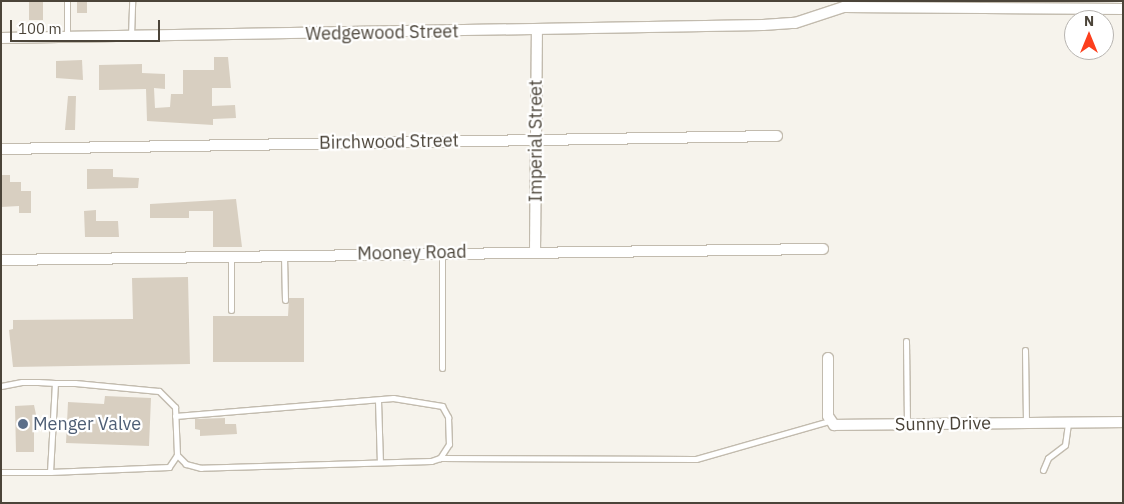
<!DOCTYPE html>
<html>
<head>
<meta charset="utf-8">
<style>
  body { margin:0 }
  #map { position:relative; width:1124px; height:504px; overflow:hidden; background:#f6f3ec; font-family:"IBM Plex Sans",sans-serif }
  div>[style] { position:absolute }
  .building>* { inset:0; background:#d8cfc1; transform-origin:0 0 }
  .roads { filter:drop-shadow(1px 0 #c2bbae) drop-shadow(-1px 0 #c2bbae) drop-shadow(0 1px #c2bbae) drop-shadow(0 -1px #c2bbae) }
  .lane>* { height:5px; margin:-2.5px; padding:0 2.5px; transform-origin:2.5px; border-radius:2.5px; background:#fff }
  .street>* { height:10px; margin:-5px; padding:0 5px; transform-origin:5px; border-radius:5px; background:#fff }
  .dots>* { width:14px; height:14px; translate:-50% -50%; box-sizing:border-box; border:2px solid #fff; border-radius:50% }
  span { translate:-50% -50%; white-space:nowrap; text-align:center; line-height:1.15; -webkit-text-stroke:4.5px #fff; paint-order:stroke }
  .street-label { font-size:18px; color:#4b4439 }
  .service-label { font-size:18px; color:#4e5e75 }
  .left { translate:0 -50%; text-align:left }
  .frame { position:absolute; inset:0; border:2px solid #4b4439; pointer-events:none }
  .north { position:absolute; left:1064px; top:10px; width:50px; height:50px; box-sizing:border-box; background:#fff; border:1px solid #b7b4b0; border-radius:50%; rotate:0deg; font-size:14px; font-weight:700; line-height:20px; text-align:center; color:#4b4439 }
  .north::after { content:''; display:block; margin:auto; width:18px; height:22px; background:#fc3f1d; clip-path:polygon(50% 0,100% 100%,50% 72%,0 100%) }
  .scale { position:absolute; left:10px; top:20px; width:150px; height:22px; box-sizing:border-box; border:2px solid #4b4439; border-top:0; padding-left:6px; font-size:15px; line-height:18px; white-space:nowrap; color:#4b4439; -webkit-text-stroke:4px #fff; paint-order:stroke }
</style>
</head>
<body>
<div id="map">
  <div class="building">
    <i style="left:29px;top:1px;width:14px;height:19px"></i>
    <i style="left:77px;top:2px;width:10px;height:11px"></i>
    <i style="clip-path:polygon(214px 57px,228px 57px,231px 88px,212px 88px,212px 106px,235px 105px,236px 118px,213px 119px,213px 125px,147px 121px,146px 89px,99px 90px,99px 65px,142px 64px,142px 73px,165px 74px,165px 89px,154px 88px,155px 108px,170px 107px,171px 94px,183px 94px,183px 70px,214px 70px)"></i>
    <i style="clip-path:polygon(82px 60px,83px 80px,56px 78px,56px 61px)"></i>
    <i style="clip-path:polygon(68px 96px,76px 96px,75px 130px,65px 130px)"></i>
    <i style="clip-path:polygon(87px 169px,113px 169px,113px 177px,139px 178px,138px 188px,87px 189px)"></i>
    <i style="clip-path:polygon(1px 175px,10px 175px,10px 182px,21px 182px,21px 191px,31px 191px,31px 213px,19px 213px,19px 206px,1px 207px)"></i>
    <i style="clip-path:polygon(236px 199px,242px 247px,213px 247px,213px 211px,189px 211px,189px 218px,150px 218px,150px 204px)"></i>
    <i style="clip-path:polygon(96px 210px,96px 221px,118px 221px,119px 237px,85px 237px,84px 211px)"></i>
    <i style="clip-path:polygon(188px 277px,190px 364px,13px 367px,9px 330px,13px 329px,13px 320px,133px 319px,132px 278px)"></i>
    <i style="clip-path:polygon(289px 298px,304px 298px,304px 362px,213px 362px,213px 316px,288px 316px)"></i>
    <i style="clip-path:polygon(105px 396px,151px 398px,149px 446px,66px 443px,68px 402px,104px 404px)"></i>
    <i style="clip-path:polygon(34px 405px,39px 429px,34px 429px,34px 452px,16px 452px,15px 406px)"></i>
    <i style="clip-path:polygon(225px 418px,225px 424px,236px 424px,237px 434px,200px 436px,200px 430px,195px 429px,195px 419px)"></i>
  </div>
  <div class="roads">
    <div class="lane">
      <i style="left:67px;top:1px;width:36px;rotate:90deg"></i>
      <i style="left:131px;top:36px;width:35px;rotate:-88deg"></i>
      <i style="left:284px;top:256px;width:44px;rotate:88.7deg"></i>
      <i style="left:231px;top:257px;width:53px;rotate:90deg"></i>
      <i style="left:906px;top:341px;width:83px;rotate:89.3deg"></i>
      <i style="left:1025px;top:350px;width:72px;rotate:89.2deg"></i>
      <i style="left:442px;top:368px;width:115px;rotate:-90deg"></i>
      <i style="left:1px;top:386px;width:21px;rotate:-11deg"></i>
      <i style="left:22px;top:382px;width:16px"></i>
      <i style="left:38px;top:382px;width:17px;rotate:3deg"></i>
      <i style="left:55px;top:383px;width:20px"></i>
      <i style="left:75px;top:383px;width:84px;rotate:5.4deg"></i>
      <i style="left:159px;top:391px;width:23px;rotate:45deg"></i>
      <i style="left:175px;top:407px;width:48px;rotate:87.6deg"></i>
      <i style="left:177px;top:455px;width:14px;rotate:124deg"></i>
      <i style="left:169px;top:467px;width:119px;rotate:177.6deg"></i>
      <i style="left:50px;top:472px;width:89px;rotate:-86.8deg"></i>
      <i style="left:378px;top:400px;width:62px;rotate:88.2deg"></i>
      <i style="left:175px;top:416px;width:219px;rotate:-4.7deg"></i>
      <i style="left:393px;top:398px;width:50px;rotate:9.3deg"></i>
      <i style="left:442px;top:406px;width:13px;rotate:61deg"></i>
      <i style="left:448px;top:417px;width:27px;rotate:88deg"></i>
      <i style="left:449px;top:444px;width:17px;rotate:123deg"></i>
      <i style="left:440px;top:458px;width:9px;rotate:162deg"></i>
      <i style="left:431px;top:461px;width:230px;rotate:178.3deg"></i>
      <i style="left:201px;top:468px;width:16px;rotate:-165deg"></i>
      <i style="left:186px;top:464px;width:13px;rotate:-135deg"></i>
      <i style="left:440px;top:458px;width:256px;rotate:0.2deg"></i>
      <i style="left:696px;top:459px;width:138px;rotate:-15.9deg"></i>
      <i style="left:1043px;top:470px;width:13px;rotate:-67deg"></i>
      <i style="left:1048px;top:458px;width:21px;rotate:-37deg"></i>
      <i style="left:1065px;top:445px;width:22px;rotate:-82deg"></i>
      <i style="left:1px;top:472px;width:49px"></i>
    </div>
    <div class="street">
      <i style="left:1px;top:38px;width:762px;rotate:-0.98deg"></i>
      <i style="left:763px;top:25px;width:32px;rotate:-4deg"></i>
      <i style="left:795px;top:23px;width:52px;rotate:-18.1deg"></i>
      <i style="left:844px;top:7px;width:279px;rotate:0.4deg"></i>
      <i style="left:1px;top:149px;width:776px;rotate:-0.96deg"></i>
      <i style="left:535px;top:252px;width:221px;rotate:-89.5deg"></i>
      <i style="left:1px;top:260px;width:822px;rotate:-0.77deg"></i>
      <i style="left:828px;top:358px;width:58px;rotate:90deg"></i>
      <i style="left:828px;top:416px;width:11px;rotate:56deg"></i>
      <i style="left:834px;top:425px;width:289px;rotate:-0.6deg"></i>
    </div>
  </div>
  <div class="dots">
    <i style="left:23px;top:424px;background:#5c6f8a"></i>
  </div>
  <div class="street-label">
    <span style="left:382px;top:33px;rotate:-1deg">Wedgewood Street</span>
    <span style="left:536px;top:141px;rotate:-90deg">Imperial Street</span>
    <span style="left:389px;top:142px;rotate:-1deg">Birchwood Street</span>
    <span style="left:412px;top:253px;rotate:-1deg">Mooney Road</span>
    <span style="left:943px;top:424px;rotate:-1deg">Sunny Drive</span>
  </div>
  <div class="service-label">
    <span class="left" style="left:33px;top:424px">Menger Valve</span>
  </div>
  <div class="frame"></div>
  <div class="north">N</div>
  <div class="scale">100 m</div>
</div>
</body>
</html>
